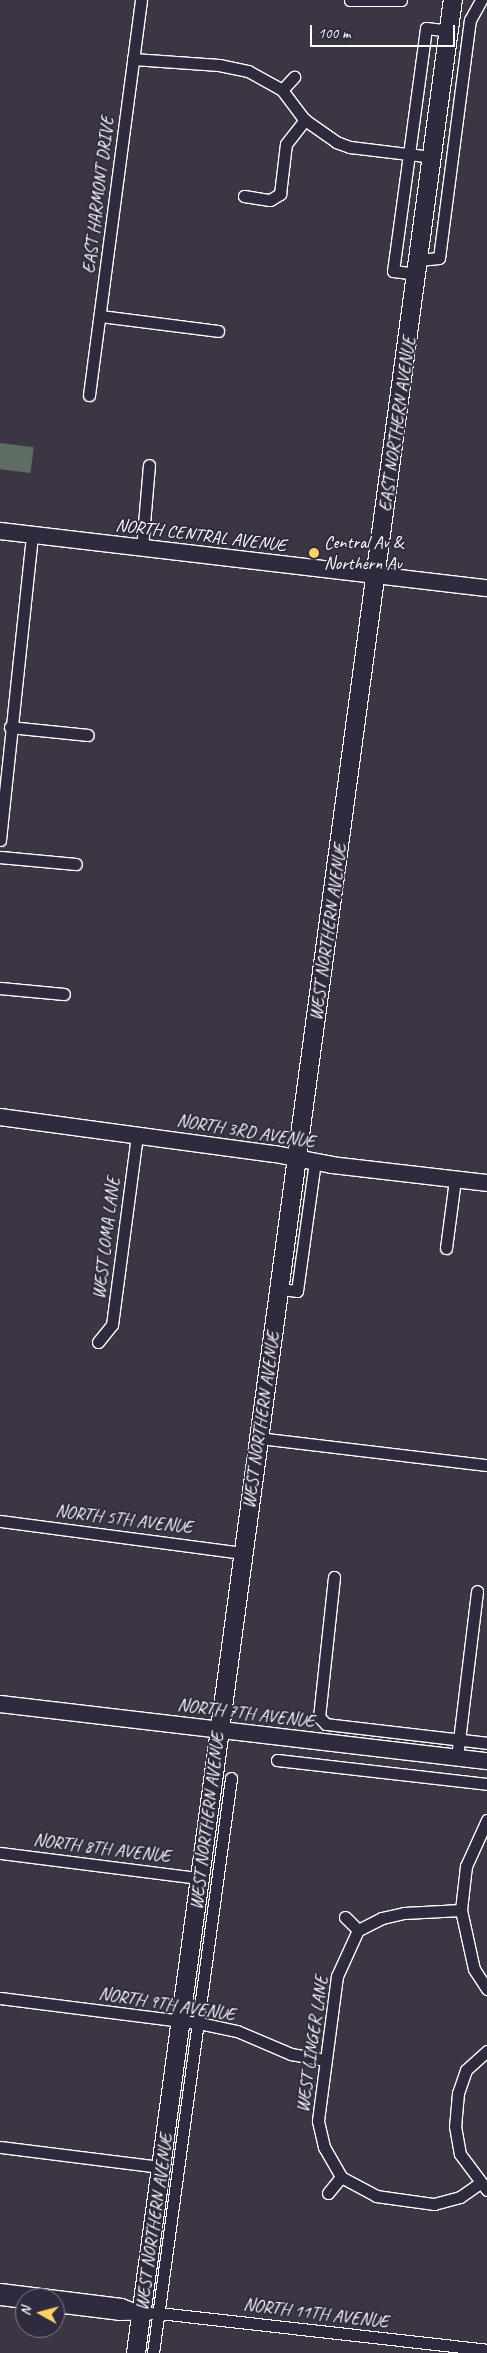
<!DOCTYPE html>
<html>
<head>
<meta charset="utf-8">
<style>
  body { margin:0 }
  #map { position:relative; width:487px; height:2353px; overflow:hidden; background:#3c3644; font-family:Caveat,sans-serif }
  div>[style] { position:absolute }
  .green>* { inset:0; background:#5e6c62; transform-origin:0 0 }
  .roads { filter:drop-shadow(1px 0 #fff) drop-shadow(-1px 0 #fff) drop-shadow(0 1px #fff) drop-shadow(0 -1px #fff) }
  .street>* { height:11px; margin:-5.5px; padding:0 5.5px; transform-origin:5.5px; border-radius:5.5px; background:#2f2a3d }
  .secondary>* { height:16px; margin:-8px; padding:0 8px; transform-origin:8px; border-radius:8px; background:#2f2a3d }
  .primary>* { height:18px; margin:-9px; padding:0 9px; transform-origin:9px; border-radius:9px; background:#2f2a3d }
  .dots>* { width:14px; height:14px; translate:-50% -50%; box-sizing:border-box; border:2px solid #2f2a3d; border-radius:50% }
  span { translate:-50% -50%; white-space:nowrap; text-align:center; line-height:1.15; -webkit-text-stroke:4px #2f2a3d; paint-order:stroke }
  .street-label { font-size:18px; color:#fff }
  .poi-label { font-size:18px; color:#fff }
  .left { translate:0 -50%; text-align:left }
  .north { position:absolute; left:15px; top:2288px; width:50px; height:50px; box-sizing:border-box; background:#2f2a3d; border:1px solid #827f8b; border-radius:50%; rotate:277deg; font-size:14px; font-weight:700; line-height:20px; text-align:center; color:#fff }
  .north::after { content:''; display:block; margin:auto; width:18px; height:22px; background:#ffd166; clip-path:polygon(50% 0,100% 100%,50% 72%,0 100%) }
  .scale { position:absolute; left:310px; top:25px; width:145px; height:22px; box-sizing:border-box; border:2px solid #fff; border-top:0; padding-left:6px; font-size:15px; line-height:18px; white-space:nowrap; color:#fff; -webkit-text-stroke:4px #2f2a3d; paint-order:stroke }
</style>
</head>
<body>
<div id="map">
  <div class="green">
    <i style="left:0;top:443px;width:34px;height:26px;rotate:7deg"></i>
  </div>
  <div class="roads">
    <div class="street">
      <i style="left:350px;top:0;width:51px"></i>
      <i style="left:133px;top:59px;width:86px;rotate:4deg"></i>
      <i style="left:219px;top:65px;width:30px;rotate:12deg"></i>
      <i style="left:248px;top:71px;width:39px;rotate:29deg"></i>
      <i style="left:282px;top:90px;width:38px;rotate:53deg"></i>
      <i style="left:305px;top:120px;width:38px;rotate:35deg"></i>
      <i style="left:336px;top:142px;width:15px;rotate:20deg"></i>
      <i style="left:350px;top:147px;width:84px;rotate:6.9deg"></i>
      <i style="left:282px;top:90px;width:18px;rotate:-47deg"></i>
      <i style="left:244px;top:196px;width:26px;rotate:9deg"></i>
      <i style="left:270px;top:200px;width:12px;rotate:-31deg"></i>
      <i style="left:280px;top:194px;width:50px;rotate:-83.2deg"></i>
      <i style="left:286px;top:144px;width:31px;rotate:-52deg"></i>
      <i style="left:419px;top:260px;width:20px;rotate:-6deg"></i>
      <i style="left:439px;top:258px;width:240px;rotate:-82.6deg"></i>
      <i style="left:470px;top:20px;width:23px;rotate:-61deg"></i>
      <i style="left:417px;top:274px;width:24px;rotate:-173deg"></i>
      <i style="left:393px;top:271px;width:118px;rotate:-82.2deg"></i>
      <i style="left:409px;top:154px;width:127px;rotate:-82.3deg"></i>
      <i style="left:426px;top:28px;width:23px;rotate:7deg"></i>
      <i style="left:100px;top:316px;width:119px;rotate:7.2deg"></i>
      <i style="left:89px;top:395px;width:398px;rotate:-82.5deg"></i>
      <i style="left:142px;top:548px;width:83px;rotate:-85.2deg"></i>
      <i style="left:10px;top:727px;width:78px;rotate:5.9deg"></i>
      <i style="left:0;top:840px;width:307px;rotate:-84deg"></i>
      <i style="left:0;top:857px;width:76px;rotate:5.3deg"></i>
      <i style="left:0;top:988px;width:64px;rotate:5.4deg"></i>
      <i style="left:446px;top:1248px;width:69px;rotate:-82.5deg"></i>
      <i style="left:279px;top:1289px;width:18px;rotate:6deg"></i>
      <i style="left:297px;top:1291px;width:130px;rotate:-82.1deg"></i>
      <i style="left:98px;top:1342px;width:22px;rotate:-51deg"></i>
      <i style="left:112px;top:1325px;width:192px;rotate:-82.5deg"></i>
      <i style="left:259px;top:1438px;width:230px;rotate:6.8deg"></i>
      <i style="left:0;top:1521px;width:245px;rotate:7.5deg"></i>
      <i style="left:334px;top:1577px;width:141px;rotate:96.1deg"></i>
      <i style="left:319px;top:1717px;width:10px;rotate:45deg"></i>
      <i style="left:326px;top:1724px;width:162px;rotate:6.7deg"></i>
      <i style="left:457px;top:1757px;width:167px;rotate:-83.1deg"></i>
      <i style="left:277px;top:1760px;width:211px;rotate:6.5deg"></i>
      <i style="left:487px;top:1820px;width:51px;rotate:114.5deg"></i>
      <i style="left:466px;top:1866px;width:44px;rotate:96.5deg"></i>
      <i style="left:461px;top:1910px;width:60px;rotate:77.6deg"></i>
      <i style="left:474px;top:1969px;width:24px;rotate:57deg"></i>
      <i style="left:0;top:1853px;width:201px;rotate:7.2deg"></i>
      <i style="left:461px;top:1910px;width:57px;rotate:177deg"></i>
      <i style="left:404px;top:1913px;width:23px;rotate:167deg"></i>
      <i style="left:382px;top:1918px;width:27px;rotate:153deg"></i>
      <i style="left:358px;top:1930px;width:51px;rotate:114.5deg"></i>
      <i style="left:337px;top:1976px;width:146px;rotate:97.5deg"></i>
      <i style="left:318px;top:2121px;width:27px;rotate:77deg"></i>
      <i style="left:324px;top:2147px;width:34px;rotate:60deg"></i>
      <i style="left:341px;top:2177px;width:40px;rotate:28deg"></i>
      <i style="left:376px;top:2196px;width:59px;rotate:7.9deg"></i>
      <i style="left:434px;top:2204px;width:27px;rotate:-15deg"></i>
      <i style="left:460px;top:2197px;width:24px;rotate:-35deg"></i>
      <i style="left:345px;top:1917px;width:18px;rotate:45deg"></i>
      <i style="left:0;top:1998px;width:201px;rotate:7.2deg"></i>
      <i style="left:199px;top:2023px;width:39px;rotate:12deg"></i>
      <i style="left:237px;top:2031px;width:59px;rotate:23.1deg"></i>
      <i style="left:291px;top:2054px;width:35px;rotate:10deg"></i>
      <i style="left:487px;top:2051px;width:28px;rotate:138deg"></i>
      <i style="left:466px;top:2070px;width:24px;rotate:109deg"></i>
      <i style="left:458px;top:2093px;width:33px;rotate:95deg"></i>
      <i style="left:455px;top:2126px;width:28px;rotate:80deg"></i>
      <i style="left:460px;top:2154px;width:45px;rotate:53.1deg"></i>
      <i style="left:0;top:2147px;width:162px;rotate:7.1deg"></i>
      <i style="left:328px;top:2193px;width:21px;rotate:-51deg"></i>
      <i style="left:0;top:2289px;width:122px;rotate:7.1deg"></i>
      <i style="left:121px;top:2304px;width:17px;rotate:21deg"></i>
      <i style="left:0;top:2299px;width:25px;rotate:7deg"></i>
      <i style="left:55px;top:2306px;width:64px;rotate:7.1deg"></i>
      <i style="left:119px;top:2314px;width:40px;rotate:-1.4deg"></i>
      <i style="left:159px;top:2313px;width:330px;rotate:6.4deg"></i>
      <i style="left:153px;top:2353px;width:580px;rotate:-82.27deg"></i>
    </div>
    <div class="secondary">
      <i style="left:0;top:531px;width:490px;rotate:6.7deg"></i>
      <i style="left:0;top:1117px;width:277px;rotate:7.7deg"></i>
      <i style="left:275px;top:1154px;width:58px;rotate:10.9deg"></i>
      <i style="left:332px;top:1165px;width:156px;rotate:6.6deg"></i>
      <i style="left:0;top:1704px;width:490px;rotate:6.7deg"></i>
    </div>
    <div class="primary">
      <i style="left:136px;top:2353px;width:2374px;rotate:-82.33deg"></i>
    </div>
  </div>
  <div class="dots">
    <i style="left:314px;top:553px;background:#ffd166"></i>
  </div>
  <div class="street-label">
    <span style="left:98px;top:195px;rotate:-83deg">EAST HARMONT DRIVE</span>
    <span style="left:397px;top:424px;rotate:-82deg">EAST NORTHERN AVENUE</span>
    <span style="left:201px;top:535px;rotate:7deg">NORTH CENTRAL AVENUE</span>
    <span style="left:328px;top:932px;rotate:-82deg">WEST NORTHERN AVENUE</span>
    <span style="left:246px;top:1131px;rotate:9deg">NORTH 3RD AVENUE</span>
    <span style="left:106px;top:1238px;rotate:-83deg">WEST LOMA LANE</span>
    <span style="left:261px;top:1420px;rotate:-82deg">WEST NORTHERN AVENUE</span>
    <span style="left:124px;top:1519px;rotate:7deg">NORTH 5TH AVENUE</span>
    <span style="left:246px;top:1713px;rotate:7deg">NORTH 7TH AVENUE</span>
    <span style="left:207px;top:1821px;rotate:-83deg">WEST NORTHERN AVENUE</span>
    <span style="left:102px;top:1848px;rotate:7deg">NORTH 8TH AVENUE</span>
    <span style="left:167px;top:2004px;rotate:9deg">NORTH 9TH AVENUE</span>
    <span style="left:312px;top:2044px;rotate:-82deg">WEST LINGER LANE</span>
    <span style="left:154px;top:2222px;rotate:-82deg">WEST NORTHERN AVENUE</span>
    <span style="left:316px;top:2313px;rotate:7deg">NORTH 11TH AVENUE</span>
  </div>
  <div class="poi-label">
    <span class="left" style="left:324px;top:553px">Central Av &amp;<br>Northern Av</span>
  </div>
  <div class="north">N</div>
  <div class="scale">100 m</div>
</div>
</body>
</html>
